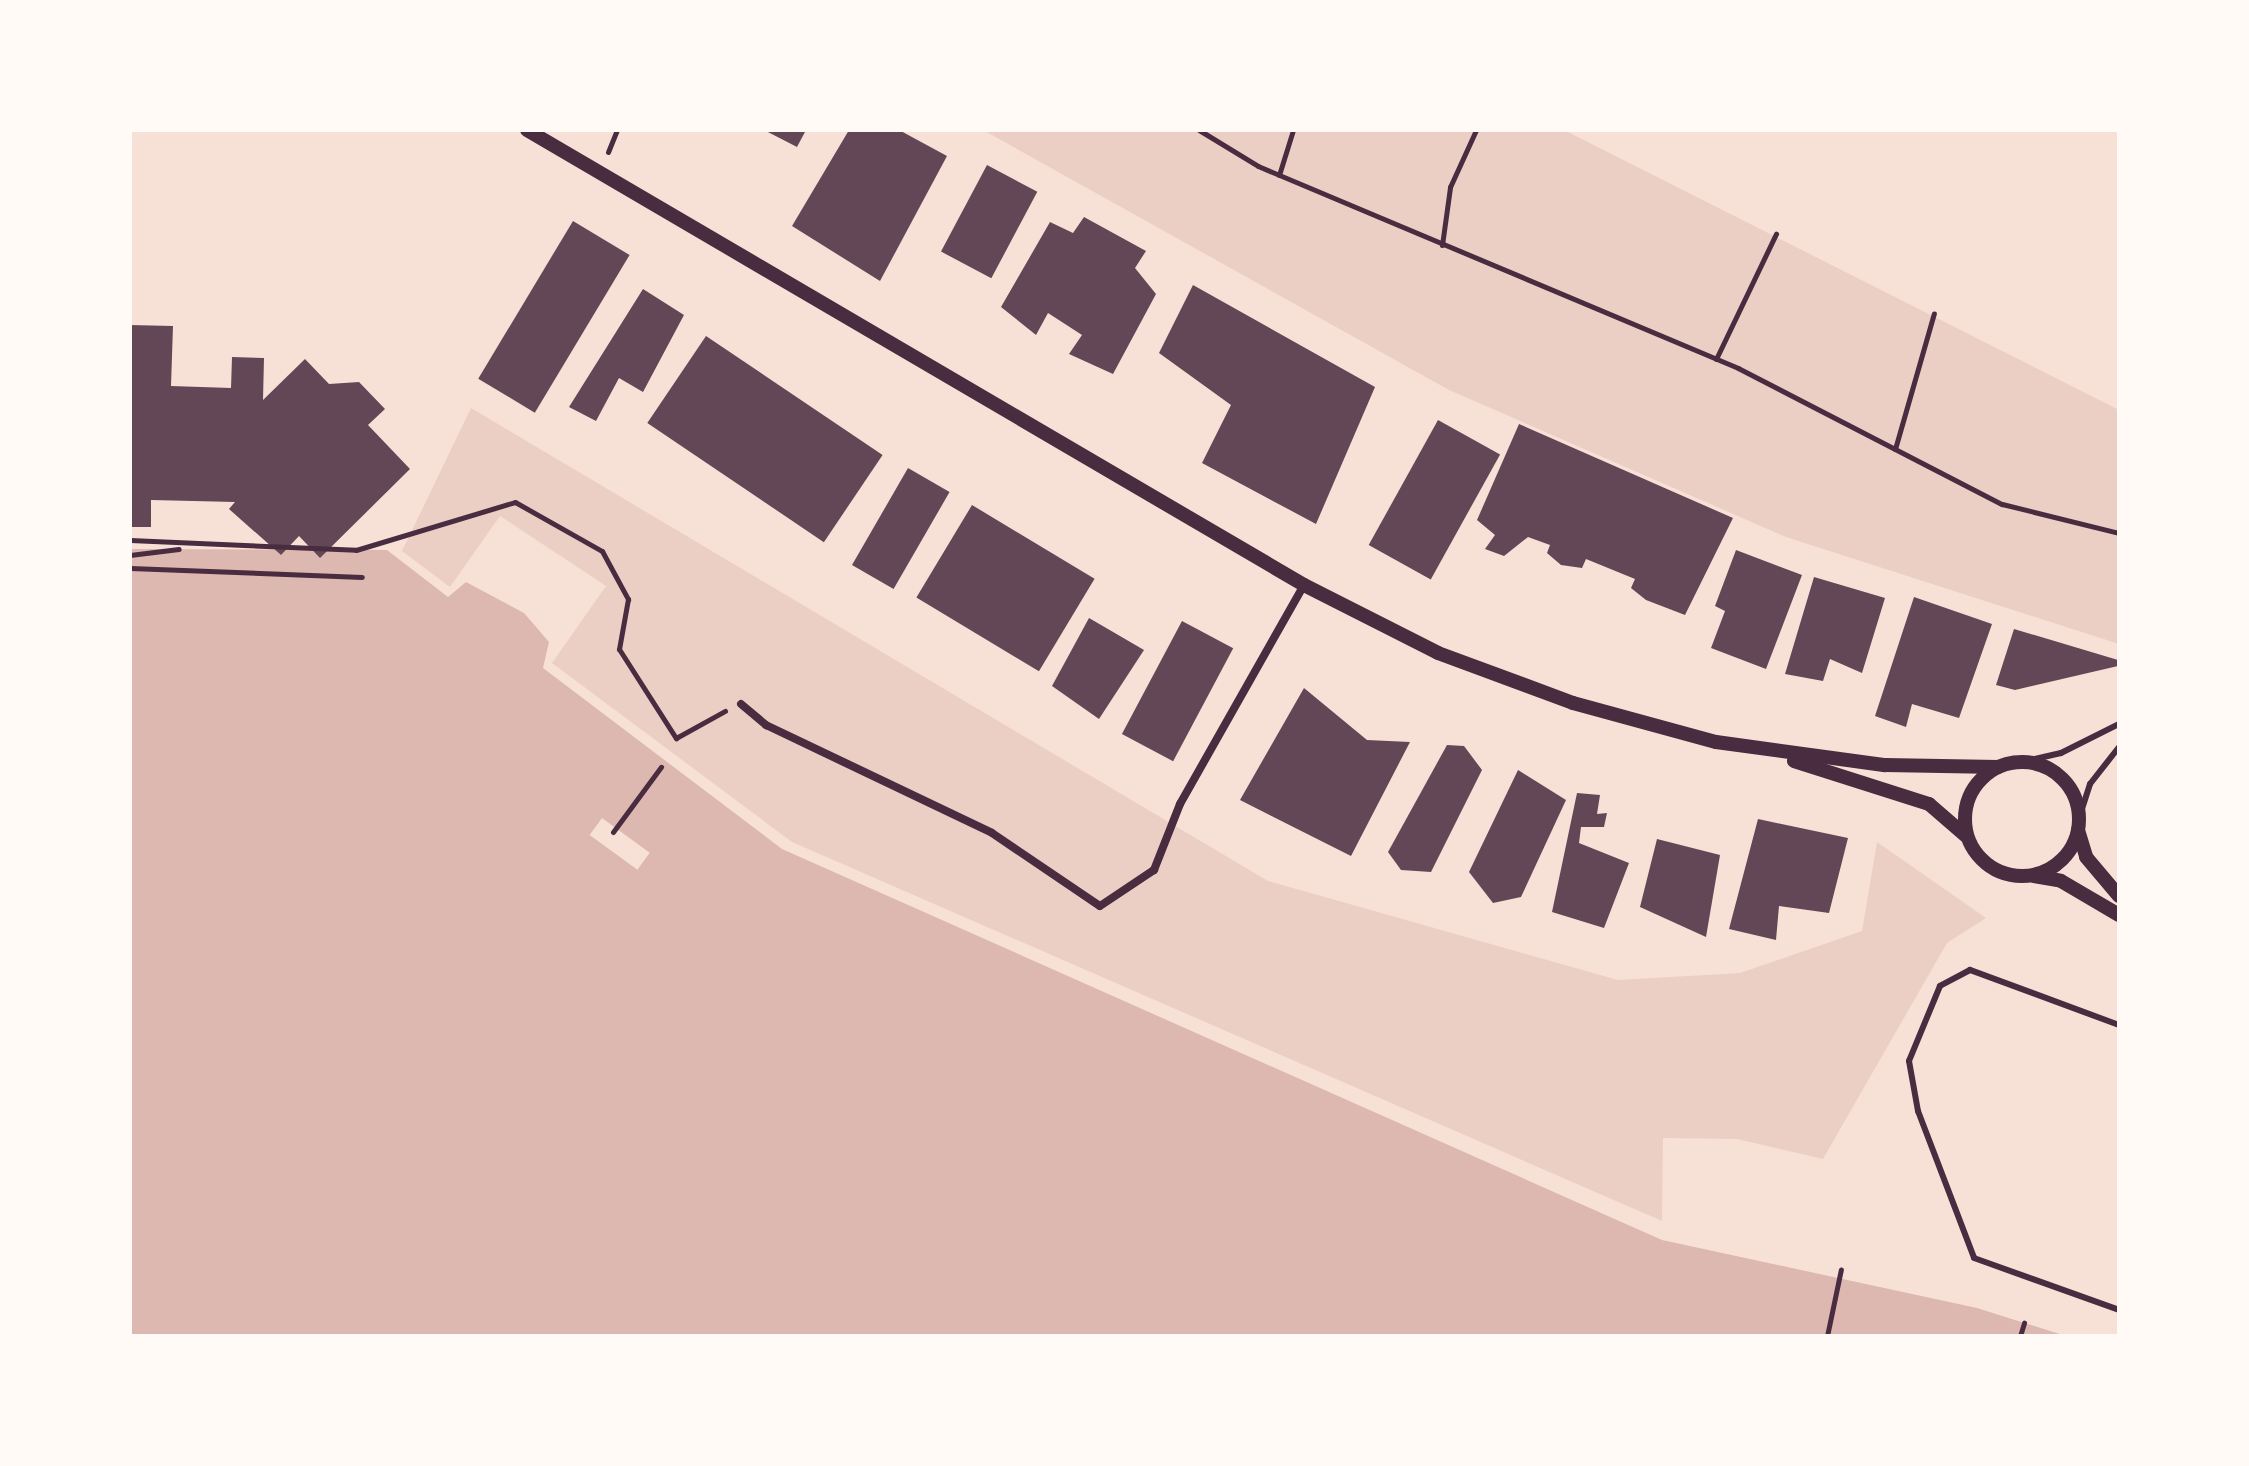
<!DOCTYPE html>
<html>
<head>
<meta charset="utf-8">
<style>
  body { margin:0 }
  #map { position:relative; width:2249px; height:1466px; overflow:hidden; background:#f7e1d7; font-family:"Fira Sans",sans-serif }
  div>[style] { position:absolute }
  .green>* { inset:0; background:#ebcfc5 }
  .water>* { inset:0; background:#dcb8b0 }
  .pier>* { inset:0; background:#f7e1d7; transform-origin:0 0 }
  .building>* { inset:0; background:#644757; transform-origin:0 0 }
  .path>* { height:5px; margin:-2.5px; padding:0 2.5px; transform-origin:2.5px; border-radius:2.5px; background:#4a2c40 }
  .service>* { height:6px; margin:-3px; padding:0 3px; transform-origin:3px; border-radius:3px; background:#4a2c40 }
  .minor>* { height:8px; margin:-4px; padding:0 4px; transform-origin:4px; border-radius:4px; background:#4a2c40 }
  .tertiary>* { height:14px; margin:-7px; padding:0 7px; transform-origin:7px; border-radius:7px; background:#4a2c40 }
  .tertiary>.ring { margin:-7px; padding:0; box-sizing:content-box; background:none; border:14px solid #4a2c40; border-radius:50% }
  span { translate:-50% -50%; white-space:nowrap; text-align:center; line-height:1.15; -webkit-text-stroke:7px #fffaf5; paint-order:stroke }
  .frame { position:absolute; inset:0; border:132px solid #fffaf5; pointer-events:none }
</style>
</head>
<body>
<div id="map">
  <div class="green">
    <i style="clip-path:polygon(983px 130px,1564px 130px,2119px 410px,2119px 644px,1786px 537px,1449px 390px)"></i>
    <i style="clip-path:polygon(471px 408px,1268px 881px,1618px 980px,1740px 973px,1862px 931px,1877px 842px,1986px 918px,1947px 943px,1823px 1159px,1737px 1139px,1663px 1138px,1662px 1221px,792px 842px,552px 663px,606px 586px,500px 516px,450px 587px,402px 551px)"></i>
  </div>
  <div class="water">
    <i style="clip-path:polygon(130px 549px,387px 550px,448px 597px,466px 582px,524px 613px,549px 642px,543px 668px,782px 849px,1662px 1240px,1977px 1308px,2066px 1336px,130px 1336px)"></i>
  </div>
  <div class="pier">
    <i style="left:602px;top:818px;width:59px;height:21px;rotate:36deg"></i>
  </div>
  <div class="building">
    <i style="clip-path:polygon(764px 130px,806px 130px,797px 147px)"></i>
    <i style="clip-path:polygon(849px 130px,899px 130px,947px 156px,880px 281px,792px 226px)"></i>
    <i style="left:987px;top:165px;width:57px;height:98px;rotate:28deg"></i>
    <i style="clip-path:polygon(1084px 217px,1146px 251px,1135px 268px,1156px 294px,1113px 374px,1069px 354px,1082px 335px,1048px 313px,1036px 335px,1001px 307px,1050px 222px,1073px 233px)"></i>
    <i style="left:573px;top:221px;width:66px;height:184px;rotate:31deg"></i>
    <i style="clip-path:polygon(1193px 285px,1375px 387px,1316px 524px,1202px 463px,1231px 405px,1159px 353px)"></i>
    <i style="clip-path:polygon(643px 289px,684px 315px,643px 392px,619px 378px,596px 421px,569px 407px)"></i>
    <i style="clip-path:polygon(130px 325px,173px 326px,171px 386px,231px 388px,232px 357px,264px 358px,263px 400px,305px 359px,329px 384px,359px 382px,385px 409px,368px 425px,410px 469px,320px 558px,299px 536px,281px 555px,229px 509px,235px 502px,151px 500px,151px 527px,130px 527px)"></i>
    <i style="left:706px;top:336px;width:213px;height:105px;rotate:34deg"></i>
    <i style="left:1438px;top:420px;width:71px;height:143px;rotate:29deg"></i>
    <i style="clip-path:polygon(1519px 424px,1733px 518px,1685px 615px,1646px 600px,1631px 588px,1635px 579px,1586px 559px,1582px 568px,1561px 565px,1547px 553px,1550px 545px,1528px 537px,1504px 556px,1485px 549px,1495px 535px,1477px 520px)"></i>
    <i style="left:908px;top:468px;width:48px;height:112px;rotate:30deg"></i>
    <i style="left:972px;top:505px;width:143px;height:108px;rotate:31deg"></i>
    <i style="clip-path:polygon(1736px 550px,1802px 575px,1766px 669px,1711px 648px,1725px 611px,1715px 606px)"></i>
    <i style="clip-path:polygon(1814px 577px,1885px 598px,1862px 673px,1830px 659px,1823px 681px,1785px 674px)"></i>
    <i style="clip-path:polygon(1914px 597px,1992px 624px,1959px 718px,1912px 704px,1906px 727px,1875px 716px)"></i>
    <i style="clip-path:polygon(1089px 618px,1144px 650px,1099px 719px,1052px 686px)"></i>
    <i style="left:1182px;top:621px;width:58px;height:128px;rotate:28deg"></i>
    <i style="clip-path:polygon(2014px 629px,2118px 660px,2118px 666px,2015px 690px,1996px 685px)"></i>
    <i style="clip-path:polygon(1304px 688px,1367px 740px,1410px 742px,1351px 856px,1240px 800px)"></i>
    <i style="clip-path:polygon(1447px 745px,1464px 746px,1482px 770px,1431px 872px,1401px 870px,1388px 852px)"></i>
    <i style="clip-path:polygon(1518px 770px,1566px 800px,1521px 897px,1493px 903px,1469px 872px)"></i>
    <i style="clip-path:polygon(1577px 793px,1600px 795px,1597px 814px,1607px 813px,1604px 827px,1581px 827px,1579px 843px,1629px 863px,1604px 928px,1552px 912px)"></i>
    <i style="clip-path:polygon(1758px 819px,1848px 838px,1829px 913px,1779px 906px,1776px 940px,1729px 929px)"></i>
    <i style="clip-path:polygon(1657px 839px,1720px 855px,1706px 937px,1640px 907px)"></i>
  </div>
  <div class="path">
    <i style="left:1199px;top:130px;width:69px;rotate:31.4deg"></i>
    <i style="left:1258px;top:166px;width:521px;rotate:22.82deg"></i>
    <i style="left:1738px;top:368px;width:297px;rotate:27.3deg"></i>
    <i style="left:2002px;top:504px;width:121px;rotate:13.9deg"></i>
    <i style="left:608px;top:152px;width:24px;rotate:-68deg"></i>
    <i style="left:1279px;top:175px;width:47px;rotate:-72.7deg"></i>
    <i style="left:1442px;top:245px;width:59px;rotate:-82.1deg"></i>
    <i style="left:1450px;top:187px;width:63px;rotate:-65.5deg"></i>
    <i style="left:1716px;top:359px;width:139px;rotate:-64.4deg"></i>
    <i style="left:1895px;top:449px;width:141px;rotate:-74deg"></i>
    <i style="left:130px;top:540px;width:226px;rotate:2.5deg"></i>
    <i style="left:356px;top:550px;width:166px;rotate:-16.8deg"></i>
    <i style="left:515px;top:502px;width:100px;rotate:29.4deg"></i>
    <i style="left:602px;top:551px;width:55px;rotate:61.6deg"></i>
    <i style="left:628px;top:599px;width:51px;rotate:100.2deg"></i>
    <i style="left:619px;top:649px;width:106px;rotate:57.4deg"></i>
    <i style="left:676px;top:738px;width:56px;rotate:-28.9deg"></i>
    <i style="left:130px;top:555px;width:49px;rotate:-7deg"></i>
    <i style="left:130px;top:568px;width:232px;rotate:2.2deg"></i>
    <i style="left:613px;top:832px;width:81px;rotate:-53.6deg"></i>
    <i style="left:1827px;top:1336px;width:68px;rotate:-78.2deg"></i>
    <i style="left:2020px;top:1336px;width:14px;rotate:-73deg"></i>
  </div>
  <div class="service">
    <i style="left:2022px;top:762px;width:40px;rotate:-13deg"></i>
    <i style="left:2061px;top:753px;width:65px;rotate:-26.6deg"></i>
    <i style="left:2079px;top:818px;width:36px;rotate:-72deg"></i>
    <i style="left:2090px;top:784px;width:47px;rotate:-51.9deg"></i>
    <i style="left:2119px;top:1025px;width:159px;rotate:-159.7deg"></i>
    <i style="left:1970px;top:970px;width:34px;rotate:152deg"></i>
    <i style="left:1940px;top:986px;width:81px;rotate:112.5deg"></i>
    <i style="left:1909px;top:1061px;width:51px;rotate:79.8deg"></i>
    <i style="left:1918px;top:1111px;width:157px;rotate:69.1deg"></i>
    <i style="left:1974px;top:1258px;width:154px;rotate:19.7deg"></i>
  </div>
  <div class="minor">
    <i style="left:741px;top:704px;width:33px;rotate:40deg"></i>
    <i style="left:766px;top:725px;width:250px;rotate:25.5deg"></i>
    <i style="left:992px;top:833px;width:130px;rotate:34.1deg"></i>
    <i style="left:1100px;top:906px;width:65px;rotate:-33.7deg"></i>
    <i style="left:1154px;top:870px;width:71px;rotate:-68.5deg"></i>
    <i style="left:1180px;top:804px;width:252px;rotate:-60.5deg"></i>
  </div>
  <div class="tertiary">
    <i style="left:527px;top:130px;width:900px;rotate:30.35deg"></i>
    <i style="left:1304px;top:585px;width:150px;rotate:26.9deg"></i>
    <i style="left:1438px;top:653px;width:144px;rotate:20.3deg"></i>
    <i style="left:1573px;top:703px;width:148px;rotate:15.3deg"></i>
    <i style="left:1716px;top:742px;width:171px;rotate:7.8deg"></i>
    <i style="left:1885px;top:765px;width:113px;rotate:1deg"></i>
    <i style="left:1794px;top:761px;width:142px;rotate:17.7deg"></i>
    <i style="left:1929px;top:804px;width:49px;rotate:40.9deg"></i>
    <i class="ring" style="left:1965px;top:762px;width:100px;height:100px"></i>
    <i style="left:2078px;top:830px;width:28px;rotate:73deg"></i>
    <i style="left:2086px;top:857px;width:51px;rotate:49.8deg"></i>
    <i style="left:2034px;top:876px;width:27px;rotate:10deg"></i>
    <i style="left:2061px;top:881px;width:67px;rotate:30.4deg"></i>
  </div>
  <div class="frame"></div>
</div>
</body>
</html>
